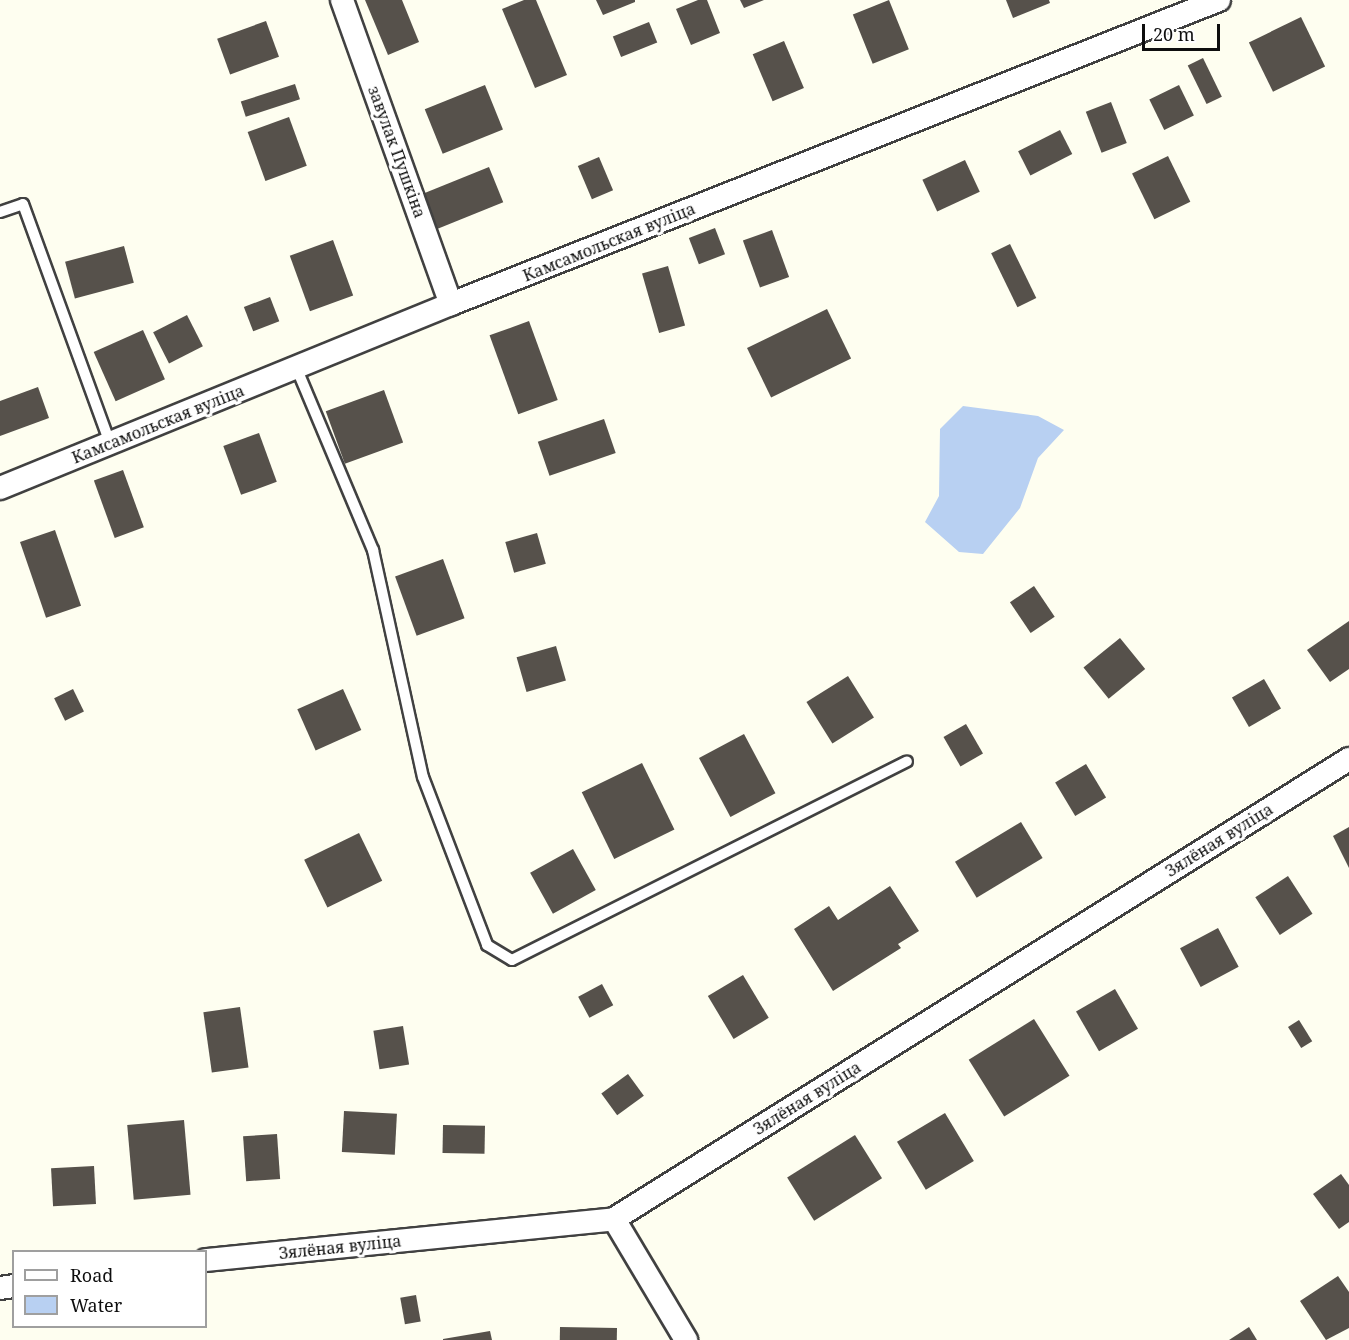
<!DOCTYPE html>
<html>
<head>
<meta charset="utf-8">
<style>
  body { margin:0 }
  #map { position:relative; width:1349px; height:1340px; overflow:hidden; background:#fefef0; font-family:"Noto Serif",serif }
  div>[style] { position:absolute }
  .water>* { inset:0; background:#b8d0f2 }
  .building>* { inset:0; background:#56514b; transform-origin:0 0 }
  .roads { filter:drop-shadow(2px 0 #414141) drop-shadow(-2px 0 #414141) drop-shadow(0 2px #414141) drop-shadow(0 -2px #414141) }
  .service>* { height:10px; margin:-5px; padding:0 5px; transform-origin:5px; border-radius:5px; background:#fff }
  .minor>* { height:22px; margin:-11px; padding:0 11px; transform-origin:11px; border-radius:11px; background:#fff }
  span { translate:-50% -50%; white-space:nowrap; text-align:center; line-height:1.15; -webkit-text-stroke:6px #fff; paint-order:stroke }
  .street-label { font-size:16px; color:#0e0e0e }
  .legend { position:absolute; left:12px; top:1250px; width:195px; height:78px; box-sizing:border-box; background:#fff; border:2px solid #9f9f9f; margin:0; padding:8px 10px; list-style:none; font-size:18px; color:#0e0e0e }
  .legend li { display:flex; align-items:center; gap:12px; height:30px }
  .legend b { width:30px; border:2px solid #9f9f9f }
  .scale { position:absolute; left:1142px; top:24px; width:78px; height:27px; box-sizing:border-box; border:3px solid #0e0e0e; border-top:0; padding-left:8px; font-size:18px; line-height:21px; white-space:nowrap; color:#0e0e0e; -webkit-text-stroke:4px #fff; paint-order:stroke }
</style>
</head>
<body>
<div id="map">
  <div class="water">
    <i style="clip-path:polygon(963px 406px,1038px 416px,1064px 430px,1038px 458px,1020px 508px,983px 554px,959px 552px,925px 522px,939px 496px,940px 429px)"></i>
  </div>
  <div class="building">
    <i style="clip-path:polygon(365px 0,402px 0,419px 42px,388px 55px)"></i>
    <i style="clip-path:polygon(524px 0,536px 0,567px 75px,535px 88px,502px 9px)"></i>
    <i style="clip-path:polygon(596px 0,635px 0,635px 2px,603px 15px)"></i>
    <i style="clip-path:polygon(698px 0,707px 0,720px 33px,691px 45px,676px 9px)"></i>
    <i style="clip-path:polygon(740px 0,764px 0,744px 8px)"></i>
    <i style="left:889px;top:0;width:53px;height:39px;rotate:68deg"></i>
    <i style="clip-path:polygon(1006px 0,1049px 0,1050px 3px,1013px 18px)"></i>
    <i style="left:1301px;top:17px;width:55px;height:58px;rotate:64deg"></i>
    <i style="left:266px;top:21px;width:38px;height:52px;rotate:70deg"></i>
    <i style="left:649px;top:22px;width:22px;height:39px;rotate:68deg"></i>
    <i style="left:784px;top:41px;width:51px;height:34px;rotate:67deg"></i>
    <i style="left:1203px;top:58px;width:43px;height:17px;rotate:64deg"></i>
    <i style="left:295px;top:84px;width:16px;height:57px;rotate:72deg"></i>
    <i style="left:485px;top:85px;width:48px;height:65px;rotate:68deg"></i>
    <i style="left:1179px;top:85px;width:34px;height:33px;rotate:64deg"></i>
    <i style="left:1111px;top:102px;width:44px;height:27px;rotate:69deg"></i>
    <i style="left:289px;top:117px;width:52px;height:44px;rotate:70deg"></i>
    <i style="left:1060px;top:130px;width:27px;height:47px;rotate:63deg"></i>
    <i style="left:1168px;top:156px;width:51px;height:40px;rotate:64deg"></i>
    <i style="left:599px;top:157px;width:36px;height:23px;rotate:67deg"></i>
    <i style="left:965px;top:160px;width:35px;height:47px;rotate:65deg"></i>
    <i style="left:489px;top:167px;width:38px;height:72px;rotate:68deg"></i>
    <i style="left:715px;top:228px;width:28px;height:28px;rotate:69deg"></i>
    <i style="left:772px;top:230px;width:50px;height:31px;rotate:70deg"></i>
    <i style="left:333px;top:240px;width:59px;height:46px;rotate:70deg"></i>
    <i style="left:1010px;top:244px;width:60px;height:21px;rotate:64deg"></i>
    <i style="left:124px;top:246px;width:38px;height:61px;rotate:75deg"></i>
    <i style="left:668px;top:266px;width:62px;height:27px;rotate:74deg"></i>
    <i style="left:270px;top:297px;width:26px;height:28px;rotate:69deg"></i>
    <i style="left:827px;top:309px;width:55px;height:89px;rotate:64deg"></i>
    <i style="left:187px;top:315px;width:35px;height:38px;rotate:63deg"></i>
    <i style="left:529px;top:321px;width:84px;height:42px;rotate:70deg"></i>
    <i style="left:143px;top:330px;width:54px;height:54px;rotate:66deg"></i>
    <i style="clip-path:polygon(38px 387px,49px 418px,0 436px,0 401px)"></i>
    <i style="left:384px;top:390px;width:56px;height:62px;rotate:70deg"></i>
    <i style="left:604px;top:419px;width:36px;height:70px;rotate:71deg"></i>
    <i style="left:259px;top:433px;width:52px;height:38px;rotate:70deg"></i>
    <i style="left:123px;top:470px;width:61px;height:31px;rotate:70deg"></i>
    <i style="left:55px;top:530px;width:80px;height:37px;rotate:71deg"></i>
    <i style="left:537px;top:533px;width:32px;height:33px;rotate:74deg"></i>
    <i style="left:443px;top:559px;width:63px;height:51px;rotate:70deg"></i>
    <i style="left:1034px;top:586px;width:37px;height:29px;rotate:56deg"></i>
    <i style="clip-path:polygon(1349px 621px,1349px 669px,1330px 682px,1307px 650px)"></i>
    <i style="left:1120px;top:638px;width:40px;height:47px;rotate:51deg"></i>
    <i style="left:556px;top:646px;width:36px;height:41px;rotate:74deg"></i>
    <i style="left:848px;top:676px;width:49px;height:49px;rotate:58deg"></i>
    <i style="left:1264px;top:679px;width:34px;height:37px;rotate:60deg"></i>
    <i style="left:73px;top:689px;width:25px;height:21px;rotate:64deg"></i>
    <i style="left:343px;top:689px;width:45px;height:50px;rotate:66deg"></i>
    <i style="left:966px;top:724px;width:34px;height:26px;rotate:60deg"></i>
    <i style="left:744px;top:734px;width:67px;height:51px;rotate:62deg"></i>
    <i style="left:642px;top:763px;width:74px;height:67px;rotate:64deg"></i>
    <i style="left:1086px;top:764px;width:39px;height:36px;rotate:59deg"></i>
    <i style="left:1021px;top:822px;width:42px;height:77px;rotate:59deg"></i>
    <i style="clip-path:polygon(1349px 827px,1349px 868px,1333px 836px)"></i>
    <i style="left:359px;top:833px;width:53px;height:61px;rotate:64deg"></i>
    <i style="left:573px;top:849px;width:47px;height:49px;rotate:61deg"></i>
    <i style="left:1288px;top:876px;width:45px;height:39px;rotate:57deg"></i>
    <i style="clip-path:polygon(890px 886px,919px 931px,898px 944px,901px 948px,833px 991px,794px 929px,829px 906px,838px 920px)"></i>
    <i style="left:1218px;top:928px;width:44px;height:43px;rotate:62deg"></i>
    <i style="left:743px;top:975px;width:50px;height:41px;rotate:59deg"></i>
    <i style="left:602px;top:984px;width:24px;height:27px;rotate:62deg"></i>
    <i style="left:1115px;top:989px;width:46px;height:45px;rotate:60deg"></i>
    <i style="left:240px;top:1007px;width:61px;height:37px;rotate:82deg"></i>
    <i style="left:1034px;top:1019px;width:67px;height:77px;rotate:58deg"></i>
    <i style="left:1299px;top:1020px;width:25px;height:13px;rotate:58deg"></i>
    <i style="left:403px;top:1026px;width:39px;height:30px;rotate:81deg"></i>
    <i style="left:628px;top:1074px;width:27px;height:33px;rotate:54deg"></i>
    <i style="left:344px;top:1111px;width:53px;height:41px;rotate:3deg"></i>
    <i style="left:945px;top:1113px;width:56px;height:56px;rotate:59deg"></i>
    <i style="left:184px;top:1120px;width:75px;height:57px;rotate:85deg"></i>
    <i style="left:443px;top:1125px;width:42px;height:28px;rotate:1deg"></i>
    <i style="left:277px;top:1134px;width:45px;height:34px;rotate:86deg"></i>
    <i style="left:855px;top:1135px;width:51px;height:80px;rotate:58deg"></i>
    <i style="left:94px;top:1166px;width:38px;height:43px;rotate:87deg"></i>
    <i style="clip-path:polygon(1341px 1174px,1349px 1185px,1349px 1222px,1339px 1229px,1313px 1194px)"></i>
    <i style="clip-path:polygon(1338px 1276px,1349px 1292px,1349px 1328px,1326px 1340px,1300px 1301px)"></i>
    <i style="left:416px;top:1295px;width:27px;height:16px;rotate:80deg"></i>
    <i style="left:560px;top:1327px;width:57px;height:13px;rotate:1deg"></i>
    <i style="clip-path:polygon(1249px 1327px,1257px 1340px,1229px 1340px)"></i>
    <i style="clip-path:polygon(490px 1331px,492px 1340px,443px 1340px,443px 1339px)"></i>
  </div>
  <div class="roads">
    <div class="service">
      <i style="left:0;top:212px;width:24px;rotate:-19deg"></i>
      <i style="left:23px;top:204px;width:254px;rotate:70deg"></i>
      <i style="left:296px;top:367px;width:199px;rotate:67.2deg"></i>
      <i style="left:373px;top:550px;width:232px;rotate:77.6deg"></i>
      <i style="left:423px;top:777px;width:180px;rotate:69.1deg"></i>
      <i style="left:487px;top:945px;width:29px;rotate:31deg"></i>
      <i style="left:512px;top:960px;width:442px;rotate:-26.7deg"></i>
    </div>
    <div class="minor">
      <i style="left:342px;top:0;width:323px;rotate:70.3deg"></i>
      <i style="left:0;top:488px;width:487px;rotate:-22.2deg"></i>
      <i style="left:451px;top:304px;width:826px;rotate:-21.6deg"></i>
      <i style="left:614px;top:1219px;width:141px;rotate:59.2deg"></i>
      <i style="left:206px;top:1260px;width:410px;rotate:-5.7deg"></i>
      <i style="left:614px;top:1219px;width:867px;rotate:-32.04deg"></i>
      <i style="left:0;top:1288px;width:14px;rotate:-8deg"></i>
    </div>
  </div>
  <div class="street-label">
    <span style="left:397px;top:152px;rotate:70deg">завулак Пушкіна</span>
    <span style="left:609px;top:242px;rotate:-22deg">Камсамольская вуліца</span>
    <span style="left:158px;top:424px;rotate:-22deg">Камсамольская вуліца</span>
    <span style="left:1219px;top:840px;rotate:-32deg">Зялёная вуліца</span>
    <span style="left:807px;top:1098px;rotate:-32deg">Зялёная вуліца</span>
    <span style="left:340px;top:1247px;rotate:-6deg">Зялёная вуліца</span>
  </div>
  <ul class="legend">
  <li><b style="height:8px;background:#fff"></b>Road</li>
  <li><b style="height:16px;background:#b8d0f2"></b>Water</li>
  </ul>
  <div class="scale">20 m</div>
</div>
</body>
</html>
